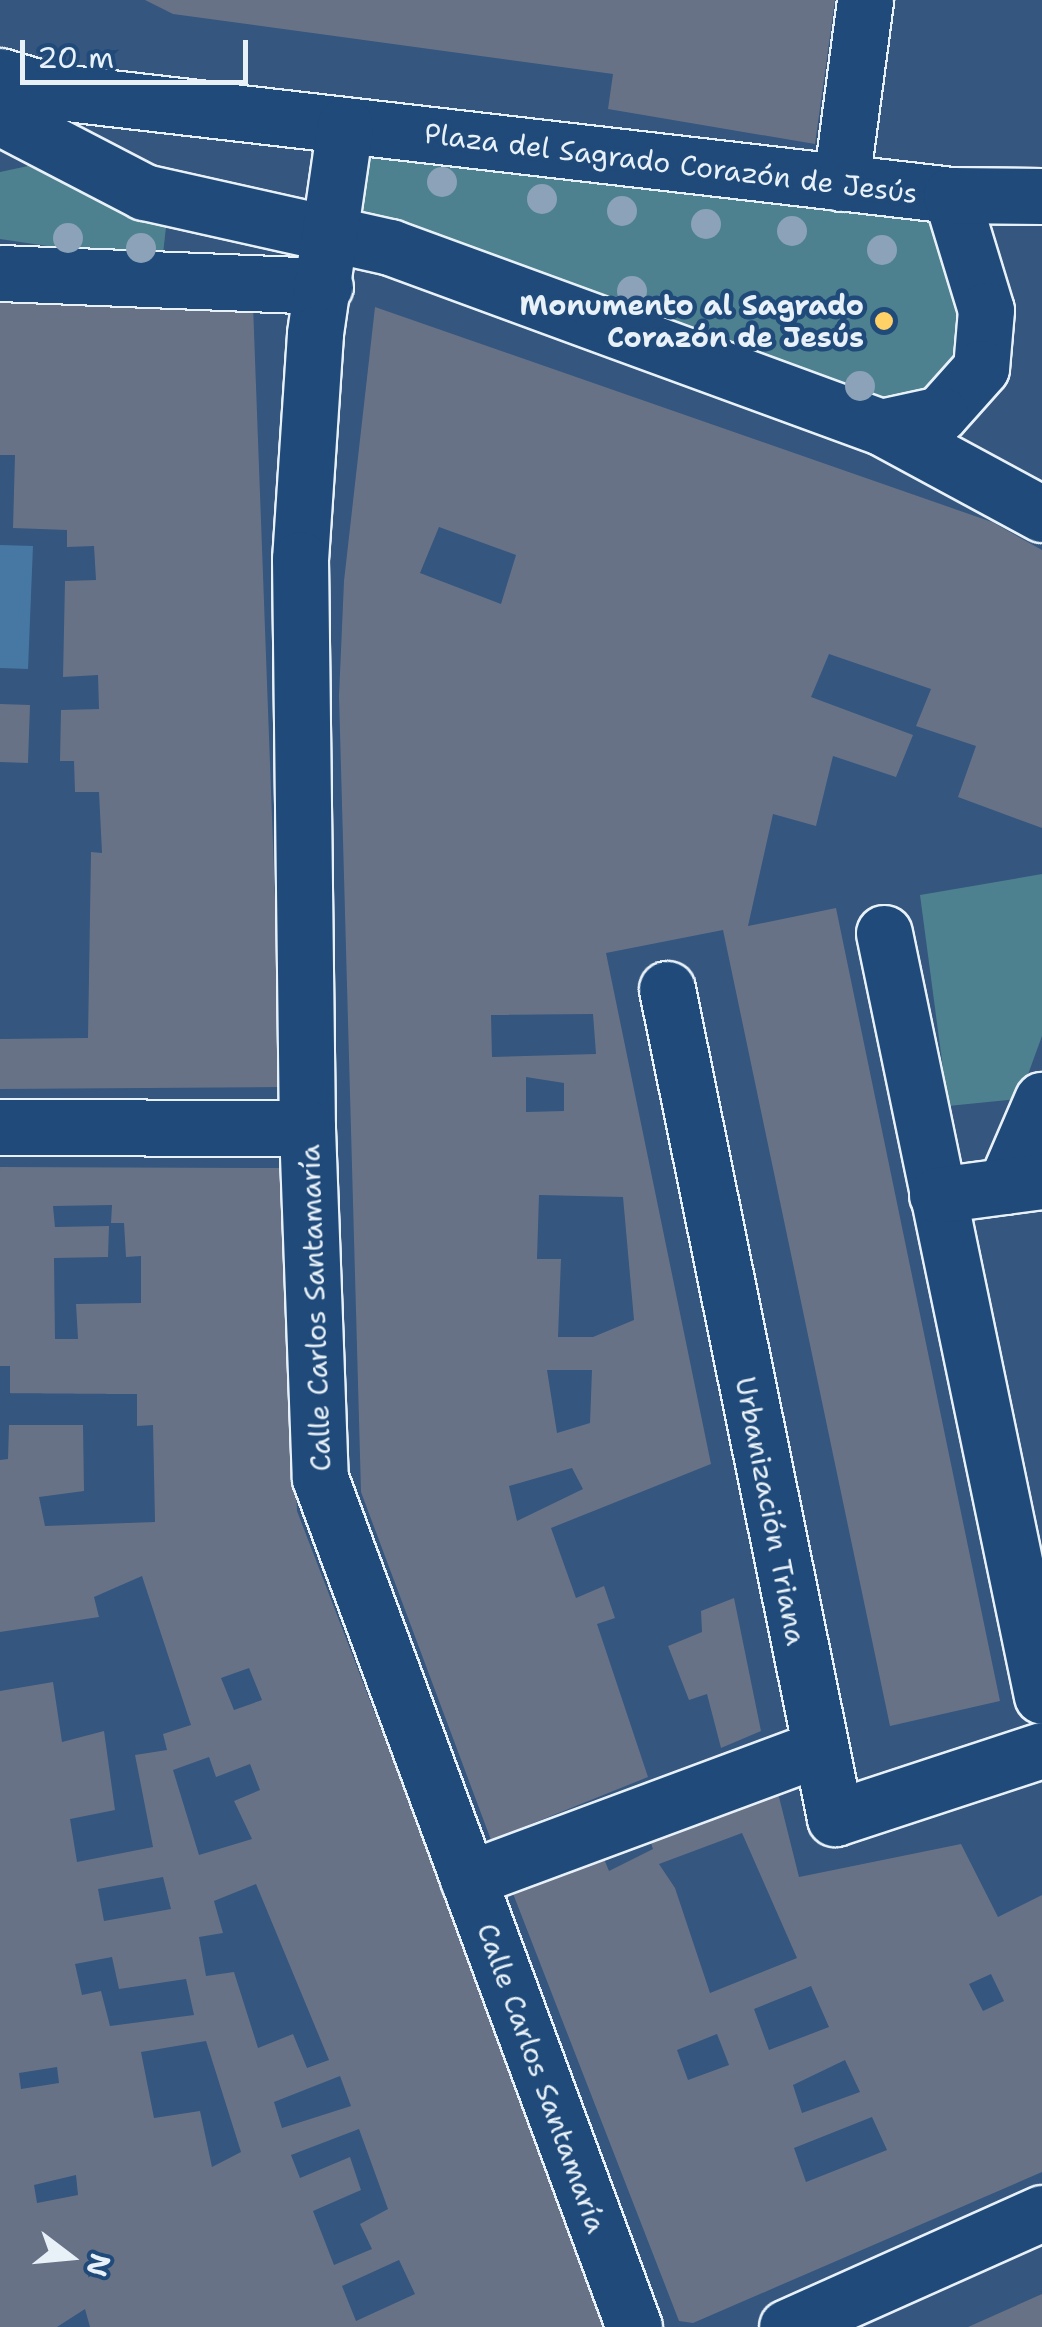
<!DOCTYPE html>
<html>
<head>
<meta charset="utf-8">
<style>
  body { margin:0 }
  #map { position:relative; width:1042px; height:2327px; overflow:hidden; background:#35567e; font-family:"Shantell Sans",sans-serif }
  div>[style] { position:absolute }
  .green>* { inset:0; background:#4d818f }
  .water>* { inset:0; background:#4678a3 }
  .building>* { inset:0; background:#677287; transform-origin:0 0 }
  .roads { filter:drop-shadow(2px 0 #e8f1f8) drop-shadow(-2px 0 #e8f1f8) drop-shadow(0 2px #e8f1f8) drop-shadow(0 -2px #e8f1f8) }
  .pedestrian>* { height:55px; margin:-27.5px; padding:0 27.5px; transform-origin:27.5px; border-radius:27.5px; background:#1f4a7a }
  .minor>* { height:55px; margin:-27.5px; padding:0 27.5px; transform-origin:27.5px; border-radius:27.5px; background:#1f4a7a }
  .trees>* { width:30px; height:30px; margin:-15px; border-radius:50%; background:#8ba2b8 }
  .dots>* { width:28px; height:28px; translate:-50% -50%; box-sizing:border-box; border:5px solid #1f4a7a; border-radius:50% }
  span { translate:-50% -50%; white-space:nowrap; text-align:center; line-height:1.15; -webkit-text-stroke:9px #1f4a7a; paint-order:stroke }
  .street-label { font-size:28px; color:#e8f1f8 }
  .poi-label { font-size:28px; color:#e8f1f8; font-weight:700 }
  .right { translate:-100% -50%; text-align:right }
  .north { position:absolute; left:20px; top:2207px; width:100px; height:100px; -webkit-text-stroke:8px #1f4a7a; paint-order:stroke; rotate:106deg; font-size:28px; font-weight:700; line-height:40px; text-align:center; color:#e8f1f8 }
  .north::after { content:''; display:block; margin:auto; width:35px; height:45px; background:#e8f1f8; clip-path:polygon(50% 0,100% 100%,50% 72%,0 100%) }
  .scale { position:absolute; left:20px; top:40px; width:228px; height:45px; box-sizing:border-box; border:5px solid #e8f1f8; border-top:0; padding-left:12px; font-size:30px; line-height:35px; white-space:nowrap; color:#e8f1f8; -webkit-text-stroke:8px #1f4a7a; paint-order:stroke }
</style>
</head>
<body>
<div id="map">
  <div class="green">
    <i style="clip-path:polygon(345px 125px,951px 195px,981px 368px,881px 427px,329px 234px)"></i>
    <i style="clip-path:polygon(28px 166px,166px 227px,162px 263px,0 239px,0 172px)"></i>
    <i style="clip-path:polygon(1042px 874px,1042px 1036px,1019px 1099px,948px 1106px,920px 895px)"></i>
  </div>
  <div class="water">
    <i style="clip-path:polygon(0 545px,33px 546px,28px 669px,0 668px)"></i>
  </div>
  <div class="building">
    <i style="clip-path:polygon(145px 0,835px 0,815px 144px,608px 109px,613px 74px,173px 14px)"></i>
    <i style="clip-path:polygon(0 293px,253px 305px,282px 1087px,0 1089px,0 1039px,88px 1038px,91px 852px,102px 853px,99px 792px,75px 792px,74px 761px,60px 761px,61px 710px,99px 709px,98px 675px,63px 677px,65px 581px,96px 580px,94px 546px,67px 547px,67px 530px,13px 528px,15px 455px,0 455px)"></i>
    <i style="clip-path:polygon(evenodd,375px 307px,992px 522px,1042px 550px,1042px 828px,958px 797px,976px 746px,916px 726px,931px 689px,829px 654px,811px 697px,913px 735px,896px 777px,833px 756px,816px 826px,773px 814px,748px 926px,836px 908px,1000px 1701px,890px 1726px,723px 930px,606px 953px,711px 1464px,551px 1528px,576px 1598px,604px 1586px,615px 1618px,597px 1624px,648px 1777px,491px 1840px,361px 1492px,339px 696px,344px 581px,375px 307px,439px 527px,516px 555px,501px 604px,420px 573px,439px 527px,375px 307px,593px 1014px,596px 1054px,492px 1057px,491px 1015px,593px 1014px,375px 307px,526px 1077px,564px 1083px,564px 1111px,526px 1112px,526px 1077px,375px 307px,539px 1195px,623px 1197px,634px 1320px,593px 1337px,558px 1337px,561px 1259px,537px 1259px,539px 1195px,375px 307px,547px 1370px,592px 1370px,590px 1423px,557px 1433px,547px 1370px,375px 307px,572px 1468px,583px 1489px,517px 1521px,509px 1486px,572px 1468px)"></i>
    <i style="left:30px;top:705px;width:58px;height:30px;rotate:92deg"></i>
    <i style="clip-path:polygon(evenodd,0 1167px,285px 1168px,297px 1511px,611px 2327px,90px 2327px,85px 2309px,57px 2327px,0 2327px,0 1691px,53px 1682px,62px 1742px,104px 1731px,115px 1810px,70px 1819px,77px 1862px,153px 1847px,135px 1755px,167px 1750px,163px 1734px,191px 1725px,142px 1576px,94px 1597px,99px 1617px,0 1632px,0 1460px,8px 1459px,9px 1425px,83px 1425px,84px 1491px,39px 1497px,45px 1526px,155px 1522px,153px 1425px,137px 1426px,137px 1394px,10px 1393px,10px 1366px,0 1366px,0 1167px,112px 1205px,111px 1223px,124px 1223px,126px 1257px,141px 1256px,141px 1303px,76px 1304px,78px 1339px,55px 1339px,54px 1258px,108px 1257px,109px 1226px,55px 1227px,53px 1206px,112px 1205px,0 1167px,249px 1668px,262px 1700px,234px 1710px,221px 1678px,249px 1668px,0 1167px,209px 1757px,216px 1777px,250px 1764px,260px 1790px,234px 1801px,252px 1839px,199px 1855px,173px 1770px,209px 1757px,0 1167px,163px 1877px,171px 1909px,104px 1921px,98px 1889px,163px 1877px,0 1167px,256px 1884px,329px 2060px,307px 2068px,293px 2034px,258px 2048px,234px 1972px,206px 1976px,199px 1937px,223px 1933px,214px 1901px,256px 1884px,0 1167px,112px 1957px,119px 1989px,186px 1979px,194px 2015px,110px 2026px,101px 1991px,82px 1995px,75px 1964px,112px 1957px,0 1167px,206px 2041px,241px 2152px,212px 2167px,200px 2111px,154px 2118px,141px 2052px,206px 2041px,0 1167px,57px 2067px,59px 2083px,21px 2089px,19px 2073px,57px 2067px,0 1167px,340px 2076px,351px 2106px,282px 2128px,274px 2102px,340px 2076px,0 1167px,359px 2129px,388px 2209px,360px 2224px,372px 2249px,334px 2265px,313px 2211px,361px 2190px,350px 2157px,300px 2178px,291px 2155px,359px 2129px,0 1167px,76px 2175px,78px 2195px,37px 2203px,34px 2185px,76px 2175px,0 1167px,399px 2260px,415px 2294px,356px 2321px,342px 2286px,399px 2260px)"></i>
    <i style="clip-path:polygon(734px 1598px,761px 1731px,721px 1748px,707px 1694px,689px 1700px,668px 1646px,702px 1632px,701px 1611px)"></i>
    <i style="clip-path:polygon(evenodd,776px 1785px,799px 1877px,961px 1844px,998px 1917px,1042px 1895px,1042px 2172px,693px 2323px,679px 2321px,512px 1891px,602px 1854px,609px 1871px,653px 1849px,649px 1837px,776px 1785px,742px 1833px,797px 1958px,710px 1993px,675px 1888px,659px 1864px,742px 1833px,776px 1785px,991px 1974px,1004px 2001px,983px 2011px,969px 1984px,991px 1974px,776px 1785px,811px 1986px,829px 2027px,769px 2050px,754px 2009px,811px 1986px,776px 1785px,717px 2034px,729px 2065px,688px 2080px,677px 2050px,717px 2034px,776px 1785px,845px 2060px,860px 2092px,802px 2113px,793px 2085px,845px 2060px,776px 1785px,872px 2117px,887px 2150px,806px 2182px,794px 2148px,872px 2117px)"></i>
    <i style="clip-path:polygon(1042px 2294px,1042px 2327px,968px 2327px)"></i>
  </div>
  <div class="roads">
    <div class="pedestrian">
      <i style="left:0;top:273px;width:325px;rotate:2.3deg"></i>
      <i style="left:468px;top:1879px;width:373px;rotate:-20.4deg"></i>
    </div>
    <div class="minor">
      <i style="left:0;top:76px;width:52px;rotate:16.7deg"></i>
      <i style="left:50px;top:91px;width:907px;rotate:6.58deg"></i>
      <i style="left:951px;top:195px;width:120px;rotate:73.1deg"></i>
      <i style="left:986px;top:310px;width:58px;rotate:94.9deg"></i>
      <i style="left:981px;top:368px;width:62px;rotate:131.7deg"></i>
      <i style="left:940px;top:414px;width:60px;rotate:167.6deg"></i>
      <i style="left:881px;top:427px;width:523px;rotate:-159.87deg"></i>
      <i style="left:390px;top:247px;width:252px;rotate:-167.4deg"></i>
      <i style="left:144px;top:192px;width:162px;rotate:-152.5deg"></i>
      <i style="left:345px;top:125px;width:211px;rotate:98.2deg"></i>
      <i style="left:315px;top:334px;width:225px;rotate:93.8deg"></i>
      <i style="left:300px;top:559px;width:569px;rotate:89.3deg"></i>
      <i style="left:307px;top:1128px;width:350px;rotate:87.9deg"></i>
      <i style="left:320px;top:1478px;width:905px;rotate:69.7deg"></i>
      <i style="left:841px;top:183px;width:185px;rotate:-82.5deg"></i>
      <i style="left:951px;top:195px;width:91px;rotate:0.6deg"></i>
      <i style="left:881px;top:427px;width:183px;rotate:28.4deg"></i>
      <i style="left:884px;top:933px;width:779px;rotate:78.3deg"></i>
      <i style="left:667px;top:989px;width:846px;rotate:78.54deg"></i>
      <i style="left:835px;top:1818px;width:218px;rotate:-18.2deg"></i>
      <i style="left:0;top:1127px;width:307px;rotate:0.2deg"></i>
      <i style="left:1005px;top:1186px;width:94px;rotate:-66.7deg"></i>
      <i style="left:937px;top:1195px;width:106px;rotate:-7.6deg"></i>
      <i style="left:787px;top:2327px;width:279px;rotate:-24.1deg"></i>
    </div>
  </div>
  <div class="trees">
    <i style="left:442px;top:182px"></i>
    <i style="left:542px;top:199px"></i>
    <i style="left:622px;top:211px"></i>
    <i style="left:706px;top:224px"></i>
    <i style="left:792px;top:231px"></i>
    <i style="left:68px;top:238px"></i>
    <i style="left:141px;top:248px"></i>
    <i style="left:882px;top:250px"></i>
    <i style="left:632px;top:291px"></i>
    <i style="left:860px;top:386px"></i>
  </div>
  <div class="dots">
    <i style="left:884px;top:321px;background:#ffd166"></i>
  </div>
  <div class="street-label">
    <span style="left:671px;top:163px;rotate:7deg">Plaza del Sagrado Corazón de Jesús</span>
    <span style="left:315px;top:1308px;rotate:-92deg">Calle Carlos Santamaría</span>
    <span style="left:771px;top:1511px;rotate:79deg">Urbanización Triana</span>
    <span style="left:542px;top:2078px;rotate:70deg">Calle Carlos Santamaría</span>
  </div>
  <div class="poi-label">
    <span class="right" style="left:864px;top:321px">Monumento al Sagrado<br>Corazón de Jesús</span>
  </div>
  <div class="north">N</div>
  <div class="scale">20 m</div>
</div>
</body>
</html>
